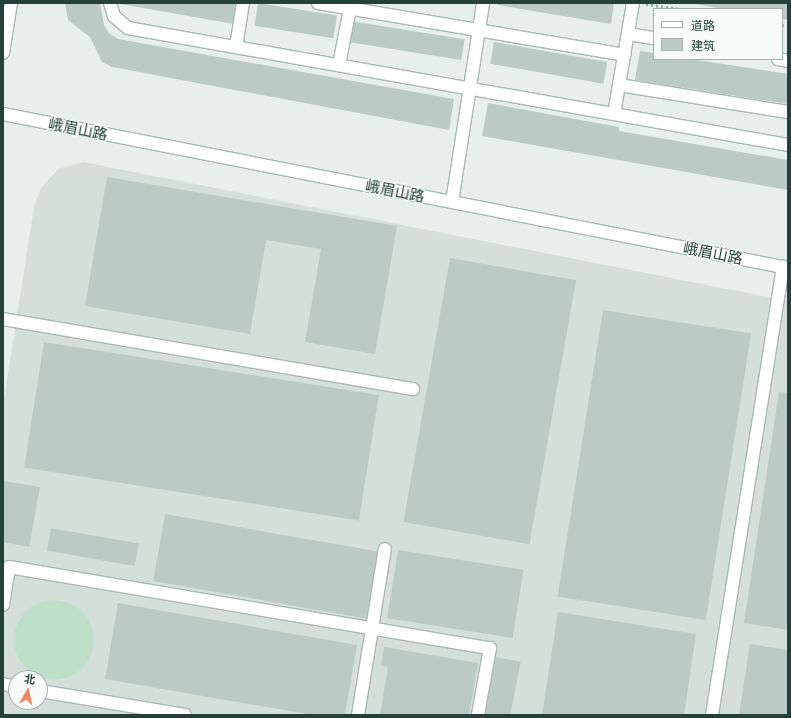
<!DOCTYPE html>
<html>
<head>
<meta charset="utf-8">
<style>
  body { margin:0 }
  #map { position:relative; width:791px; height:718px; overflow:hidden; background:#e6efeb; font-family:"Exo 2","Noto Sans SC",sans-serif }
  div>[style] { position:absolute }
  .built>* { inset:0; background:#d4dfda }
  .green>* { inset:0; background:#bfe0c8 }
  .round { border-radius:50% }
  .building>* { inset:0; background:#bbcac4; transform-origin:0 0 }
  .path>* { height:2.5px; margin-top:-1.25px; transform-origin:0; background:repeating-linear-gradient(90deg,#86b3a5 0 2px,transparent 0 5px) }
  .roads { filter:drop-shadow(1px 0 #a8b8b2) drop-shadow(-1px 0 #a8b8b2) drop-shadow(0 1px #a8b8b2) drop-shadow(0 -1px #a8b8b2) }
  .minor>* { height:12px; margin:-6px; padding:0 6px; transform-origin:6px; border-radius:6px; background:#fff }
  span { translate:-50% -50%; white-space:nowrap; text-align:center; line-height:1.15; -webkit-text-stroke:3px #f7fbf9; paint-order:stroke }
  .street-label { font-size:15px; color:#24423a }
  .frame { position:absolute; inset:0; border:4px solid #24423a; pointer-events:none }
  .legend { position:absolute; left:653px; top:8px; width:130px; height:52px; box-sizing:border-box; background:#f7fbf9; border:1px solid #a3b1ad; margin:0; padding:5px 7px; list-style:none; font-size:12px; color:#24423a }
  .legend li { display:flex; align-items:center; gap:8px; height:20px }
  .legend b { width:20px; border:1px solid #a3b1ad }
  .north { position:absolute; left:8px; top:670px; width:40px; height:40px; box-sizing:border-box; background:#f7fbf9; border:1px solid #a3b1ad; border-radius:50%; rotate:9deg; font-size:11px; font-weight:700; line-height:16px; text-align:center; color:#24423a }
  .north::after { content:''; display:block; margin:auto; width:14px; height:18px; background:#f4845f; clip-path:polygon(50% 0,100% 100%,50% 72%,0 100%) }
</style>
</head>
<body>
<div id="map">
  <div class="built">
    <i style="clip-path:polygon(evenodd,83px 162px,788px 301px,788px 715px,3px 715px,3px 406px,34px 207px,41px 188px,58px 169px,83px 162px,16px 678px,40px 678px,40px 702px,16px 702px,16px 678px)"></i>
  </div>
  <div class="green">
    <i class="round" style="left:14px;top:600px;width:80px;height:80px"></i>
  </div>
  <div class="building">
    <i style="clip-path:polygon(65px 3px,100px 3px,104px 25px,109px 33px,118px 39px,454px 99px,449px 130px,112px 67px,102px 62px,90px 37px,68px 20px)"></i>
    <i style="clip-path:polygon(115px 3px,238px 3px,234px 24px)"></i>
    <i style="left:258px;top:3px;width:80px;height:23px;rotate:9deg"></i>
    <i style="clip-path:polygon(498px 3px,614px 3px,611px 24px,498px 5px)"></i>
    <i style="clip-path:polygon(691px 3px,788px 3px,788px 20px,782px 19px,782px 9px,723px 9px)"></i>
    <i style="left:350px;top:21px;width:116px;height:21px;rotate:9deg"></i>
    <i style="left:494px;top:42px;width:115px;height:22px;rotate:10deg"></i>
    <i style="clip-path:polygon(640px 51px,654px 53px,654px 59px,690px 59px,788px 74px,788px 104px,635px 80px)"></i>
    <i style="clip-path:polygon(488px 103px,619px 127px,619px 131px,788px 160px,788px 190px,482px 136px)"></i>
    <i style="clip-path:polygon(107px 177px,397px 226px,375px 354px,305px 342px,321px 249px,266px 240px,250px 334px,85px 306px)"></i>
    <i style="left:450px;top:258px;width:128px;height:268px;rotate:10deg"></i>
    <i style="left:603px;top:310px;width:150px;height:290px;rotate:9deg"></i>
    <i style="left:44px;top:342px;width:339px;height:127px;rotate:9deg"></i>
    <i style="clip-path:polygon(779px 392px,788px 393px,788px 630px,744px 623px)"></i>
    <i style="clip-path:polygon(3px 481px,40px 487px,29px 547px,3px 542px)"></i>
    <i style="left:165px;top:514px;width:216px;height:68px;rotate:10deg"></i>
    <i style="left:51px;top:528px;width:89px;height:23px;rotate:10deg"></i>
    <i style="left:398px;top:550px;width:127px;height:69px;rotate:9deg"></i>
    <i style="clip-path:polygon(118px 603px,357px 645px,345px 715px,313px 715px,105px 679px)"></i>
    <i style="clip-path:polygon(558px 612px,696px 634px,684px 715px,542px 715px)"></i>
    <i style="clip-path:polygon(750px 644px,788px 650px,788px 715px,739px 715px)"></i>
    <i style="clip-path:polygon(384px 647px,478px 663px,469px 715px,380px 715px,388px 667px,381px 666px)"></i>
    <i style="left:496px;top:657px;width:25px;height:59px;rotate:11deg"></i>
  </div>
  <div class="path">
    <i style="left:646px;top:4px;width:34px;rotate:8deg"></i>
    <i style="left:782px;top:25px;width:6px;rotate:9deg"></i>
  </div>
  <div class="roads">
    <div class="minor">
      <i style="left:110px;top:3px;width:14px;rotate:73deg"></i>
      <i style="left:114px;top:16px;width:18px;rotate:41deg"></i>
      <i style="left:128px;top:28px;width:670px;rotate:10.05deg"></i>
      <i style="left:318px;top:3px;width:311px;rotate:9.6deg"></i>
      <i style="left:628px;top:34px;width:26px;rotate:9deg"></i>
      <i style="left:236px;top:47px;width:45px;rotate:-81deg"></i>
      <i style="left:3px;top:53px;width:51px;rotate:-80.9deg"></i>
      <i style="left:778px;top:59px;width:10px;rotate:11deg"></i>
      <i style="left:339px;top:65px;width:63px;rotate:-79deg"></i>
      <i style="left:619px;top:85px;width:171px;rotate:9.1deg"></i>
      <i style="left:3px;top:114px;width:800px;rotate:11.1deg"></i>
      <i style="left:614px;top:114px;width:113px;rotate:-80.3deg"></i>
      <i style="left:452px;top:202px;width:201px;rotate:-81.1deg"></i>
      <i style="left:3px;top:319px;width:416px;rotate:9.7deg"></i>
      <i style="left:3px;top:605px;width:38px;rotate:-81deg"></i>
      <i style="left:9px;top:567px;width:488px;rotate:9.6deg"></i>
      <i style="left:490px;top:648px;width:68px;rotate:100.2deg"></i>
      <i style="left:3px;top:684px;width:13px;rotate:13deg"></i>
      <i style="left:40px;top:691px;width:147px;rotate:9.4deg"></i>
      <i style="left:358px;top:715px;width:168px;rotate:-80.8deg"></i>
      <i style="left:712px;top:715px;width:454px;rotate:-81deg"></i>
    </div>
  </div>
  <div class="street-label">
    <span style="left:78px;top:129px;rotate:11deg">峨眉山路</span>
    <span style="left:395px;top:191px;rotate:11deg">峨眉山路</span>
    <span style="left:713px;top:253px;rotate:11deg">峨眉山路</span>
  </div>
  <div class="frame"></div>
  <ul class="legend">
  <li><b style="height:5px;background:#fff"></b>道路</li>
  <li><b style="height:11px;background:#bbcac4"></b>建筑</li>
  </ul>
  <div class="north">北</div>
</div>
</body>
</html>
